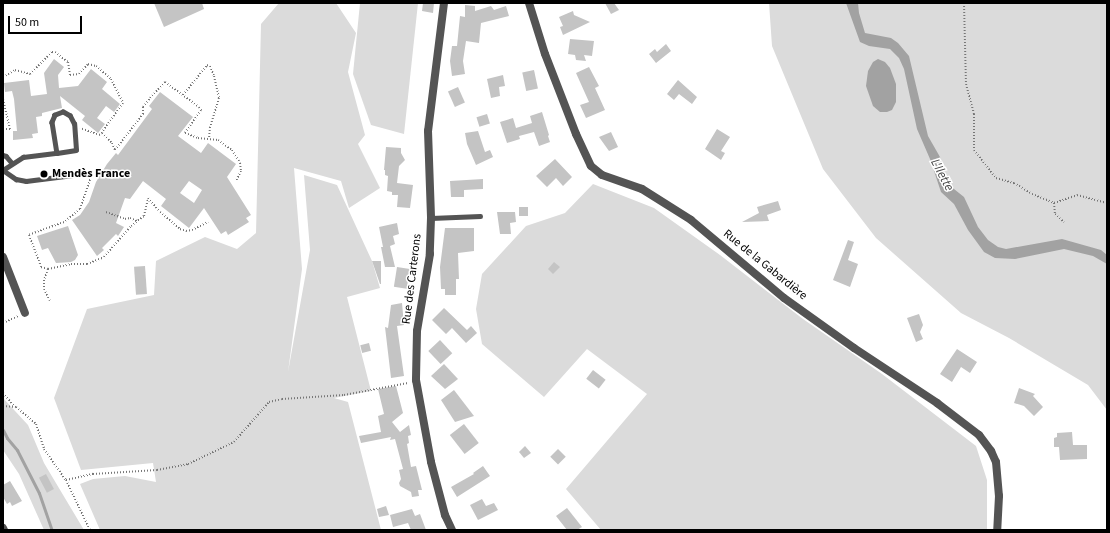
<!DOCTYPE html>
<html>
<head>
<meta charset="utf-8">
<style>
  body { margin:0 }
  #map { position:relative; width:1110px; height:533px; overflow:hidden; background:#fff; font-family:"Source Sans 3",sans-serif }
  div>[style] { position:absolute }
  .green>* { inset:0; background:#dbdbdb }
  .water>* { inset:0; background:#a2a2a2 }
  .stream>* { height:3px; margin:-1.5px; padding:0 1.5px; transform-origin:1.5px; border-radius:1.5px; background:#a2a2a2 }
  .building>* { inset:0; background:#c4c4c4; transform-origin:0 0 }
  .path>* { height:2px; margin-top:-1px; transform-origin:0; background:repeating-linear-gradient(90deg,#767676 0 1px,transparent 0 3px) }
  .service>* { height:4.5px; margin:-2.25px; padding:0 2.25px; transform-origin:2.25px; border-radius:2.25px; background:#545454 }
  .minor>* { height:8px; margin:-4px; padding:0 4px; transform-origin:4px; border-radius:4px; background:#545454 }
  .dots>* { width:11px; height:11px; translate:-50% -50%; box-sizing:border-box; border:2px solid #fff; border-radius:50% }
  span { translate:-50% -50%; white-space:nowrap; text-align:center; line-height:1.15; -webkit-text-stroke:3px #fff; paint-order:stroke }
  .poi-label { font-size:12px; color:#000; font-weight:700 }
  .left { translate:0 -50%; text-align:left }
  .street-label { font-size:12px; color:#000 }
  .water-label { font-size:13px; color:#434343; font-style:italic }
  .frame { position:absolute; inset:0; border:4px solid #000; pointer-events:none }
  .scale { position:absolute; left:8px; top:16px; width:74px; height:18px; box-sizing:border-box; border:2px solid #000; border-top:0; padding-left:5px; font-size:12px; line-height:14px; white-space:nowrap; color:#000; -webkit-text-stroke:3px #fff; paint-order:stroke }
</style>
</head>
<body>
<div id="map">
  <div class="green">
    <i style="clip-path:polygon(279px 3px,336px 3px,356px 33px,348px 72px,365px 135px,358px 144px,380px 188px,349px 208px,341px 181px,294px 168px,302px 269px,288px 372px,310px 250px,304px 175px,337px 185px,372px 261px,380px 288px,347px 297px,371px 391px,334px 398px,348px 402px,381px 530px,100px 530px,80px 484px,93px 479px,125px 476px,156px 482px,153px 463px,81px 470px,54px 398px,87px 309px,154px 295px,156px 261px,205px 237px,237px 249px,256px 233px,261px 24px)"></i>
    <i style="clip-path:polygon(360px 3px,418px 3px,404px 134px,371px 125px,353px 74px)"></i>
    <i style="clip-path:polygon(769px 3px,1107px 3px,1107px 410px,1088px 385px,1009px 338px,961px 313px,876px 238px,823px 169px,772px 46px)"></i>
    <i style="clip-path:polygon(593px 184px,654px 208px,720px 255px,803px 319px,882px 374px,976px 446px,987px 480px,987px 530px,601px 530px,566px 489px,647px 394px,587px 349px,544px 397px,482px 344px,476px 309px,482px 274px,526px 226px,565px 213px)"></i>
    <i style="clip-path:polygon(3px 398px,28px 425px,44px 463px,84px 530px,44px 530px,19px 474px,3px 450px)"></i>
  </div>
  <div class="water">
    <i style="clip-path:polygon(846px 3px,858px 3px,859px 13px,865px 33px,891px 38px,898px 43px,909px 56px,928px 136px,940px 157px,946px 179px,949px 185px,964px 197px,978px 227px,988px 240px,998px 247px,1006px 249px,1062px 239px,1101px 250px,1107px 255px,1107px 264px,1093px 256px,1064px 249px,1015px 259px,995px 258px,984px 252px,968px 230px,954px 204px,941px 192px,930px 159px,917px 129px,904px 69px,899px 58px,890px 49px,869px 46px,860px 42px)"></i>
    <i style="clip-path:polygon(878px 59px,885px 62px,890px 68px,896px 84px,896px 102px,892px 110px,887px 112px,880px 112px,873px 106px,866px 86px,868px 71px,873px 62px)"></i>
  </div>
  <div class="stream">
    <i style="left:3px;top:430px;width:9px;rotate:63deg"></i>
    <i style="left:7px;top:438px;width:16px;rotate:50deg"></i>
    <i style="left:17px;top:450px;width:48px;rotate:62.9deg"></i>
    <i style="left:39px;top:493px;width:39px;rotate:71deg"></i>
  </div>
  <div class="building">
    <i style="clip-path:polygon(154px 3px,202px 3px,204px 9px,164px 27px)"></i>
    <i style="clip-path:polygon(423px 3px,434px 3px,433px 13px,422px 11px)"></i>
    <i style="clip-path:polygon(605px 3px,614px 3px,619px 10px,611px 14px)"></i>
    <i style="clip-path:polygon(465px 5px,475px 6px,475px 11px,491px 6px,494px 10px,506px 6px,509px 16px,481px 23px,479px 43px,466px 41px,463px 61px,465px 74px,452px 76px,450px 61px,452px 46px,457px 46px,460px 16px,465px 17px)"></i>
    <i style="clip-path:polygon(573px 11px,574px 15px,590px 22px,563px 35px,560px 27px,563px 26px,559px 17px)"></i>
    <i style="clip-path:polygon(570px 39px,594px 41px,592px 56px,584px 55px,586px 61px,576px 60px,575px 55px,568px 54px)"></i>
    <i style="clip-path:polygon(666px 44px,671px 51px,656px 63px,649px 54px,655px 49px,657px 52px)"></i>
    <i style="clip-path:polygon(54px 59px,64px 67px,58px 75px,59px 88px,78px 86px,91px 69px,107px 82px,102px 89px,120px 104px,114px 112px,106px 106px,97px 118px,105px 124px,98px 133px,82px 120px,85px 116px,60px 96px,62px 108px,42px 113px,42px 116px,36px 117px,38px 133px,32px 134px,33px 138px,13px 140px,13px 131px,17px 131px,14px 99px,12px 91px,5px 92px,4px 83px,29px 80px,31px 96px,47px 94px,44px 73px)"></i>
    <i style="clip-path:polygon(589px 67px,599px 86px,595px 88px,605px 110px,586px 118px,580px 105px,589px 102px,576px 73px)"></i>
    <i style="left:534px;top:70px;width:19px;height:12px;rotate:78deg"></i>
    <i style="clip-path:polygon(503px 75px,505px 86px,499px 87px,500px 96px,491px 98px,487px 79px)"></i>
    <i style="clip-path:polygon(678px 80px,697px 97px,692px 104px,679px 94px,674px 100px,667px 94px)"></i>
    <i style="left:458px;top:87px;width:17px;height:11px;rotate:66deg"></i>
    <i style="clip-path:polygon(evenodd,160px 92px,193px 117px,178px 136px,201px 153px,208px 143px,236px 164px,227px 177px,251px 215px,246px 218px,249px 222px,228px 235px,226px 231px,221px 234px,204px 208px,189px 228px,161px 206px,166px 199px,143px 181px,130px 199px,125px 198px,116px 223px,124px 227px,118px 236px,116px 234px,102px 248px,104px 250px,97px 256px,72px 220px,80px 215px,89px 202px,96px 182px,107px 164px,116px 153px,118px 155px,152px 109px,149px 106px,160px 92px,189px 181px,202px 190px,194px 203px,180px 193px,189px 181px)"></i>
    <i style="clip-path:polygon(542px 112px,549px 135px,548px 136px,550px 142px,539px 146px,534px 132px,519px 136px,520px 139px,507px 143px,500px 122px,513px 118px,516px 128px,532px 123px,530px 116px)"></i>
    <i style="left:487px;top:114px;width:10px;height:11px;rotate:73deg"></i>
    <i style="clip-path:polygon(717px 129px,730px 137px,721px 151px,725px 153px,721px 160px,705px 149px)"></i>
    <i style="clip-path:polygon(478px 131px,485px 152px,490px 150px,493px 157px,476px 165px,467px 144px,465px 133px)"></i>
    <i style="clip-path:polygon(611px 132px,618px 147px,609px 151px,599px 137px)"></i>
    <i style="clip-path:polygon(386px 147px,401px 148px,401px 153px,405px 160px,399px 166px,397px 183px,413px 185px,410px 208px,397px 207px,398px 195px,392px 195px,392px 192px,387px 191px,388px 176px,385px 175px,385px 170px,384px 170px)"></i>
    <i style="clip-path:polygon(555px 159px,572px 177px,563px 186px,556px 178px,547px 187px,536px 176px)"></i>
    <i style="clip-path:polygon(483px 179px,483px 189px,464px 190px,464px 197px,451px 197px,450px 181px)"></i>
    <i style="clip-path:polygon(778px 201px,781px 210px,767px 215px,769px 221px,742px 222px,759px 213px,757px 207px)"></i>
    <i style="left:519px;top:207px;width:9px;height:9px"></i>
    <i style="clip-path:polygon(497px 212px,515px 212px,516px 222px,510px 223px,511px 234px,500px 234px)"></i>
    <i style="clip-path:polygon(397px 223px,399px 234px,393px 236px,395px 244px,390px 246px,395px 267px,385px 267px,381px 247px,383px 247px,379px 227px)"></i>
    <i style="clip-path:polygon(68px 226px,78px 255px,75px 260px,71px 262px,56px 263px,48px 248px,42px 250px,37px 236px)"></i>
    <i style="clip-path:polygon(445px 228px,474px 228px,474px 251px,458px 253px,459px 279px,456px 279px,456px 295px,445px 295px,445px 289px,441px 289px,440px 267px)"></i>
    <i style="clip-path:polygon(848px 240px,854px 242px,848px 260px,858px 264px,850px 287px,833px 280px)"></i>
    <i style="clip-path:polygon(372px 261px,381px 261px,381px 284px,380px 284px)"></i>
    <i style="clip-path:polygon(554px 262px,560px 267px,553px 274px,548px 269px)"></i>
    <i style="left:145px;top:266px;width:28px;height:11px;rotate:86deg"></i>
    <i style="left:397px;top:267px;width:13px;height:20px;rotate:9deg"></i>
    <i style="clip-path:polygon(402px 303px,404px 325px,397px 326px,404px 376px,391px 378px,385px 327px,388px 328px,391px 305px)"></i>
    <i style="clip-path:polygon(444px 308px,467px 330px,471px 326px,477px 333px,466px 343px,452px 328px,446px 334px,432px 320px)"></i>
    <i style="clip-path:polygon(919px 314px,923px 325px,920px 332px,923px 339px,916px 342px,907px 318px)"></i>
    <i style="left:440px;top:340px;width:18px;height:16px;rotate:47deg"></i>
    <i style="left:369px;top:343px;width:8px;height:9px;rotate:76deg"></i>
    <i style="clip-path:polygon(957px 349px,977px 362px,970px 373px,961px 367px,952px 382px,940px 374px)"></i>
    <i style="clip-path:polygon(444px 364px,458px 379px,445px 389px,431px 376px)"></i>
    <i style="left:593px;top:370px;width:16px;height:11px;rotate:38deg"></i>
    <i style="clip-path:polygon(396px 386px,403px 413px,392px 422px,400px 432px,409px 425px,411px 435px,408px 436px,409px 443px,407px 444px,411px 467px,416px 466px,422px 490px,418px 490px,419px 496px,412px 497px,411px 492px,400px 486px,399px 483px,401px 479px,399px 470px,403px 469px,395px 439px,390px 440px,391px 437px,361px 443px,359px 436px,381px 432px,378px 416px,384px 414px,378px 389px)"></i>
    <i style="clip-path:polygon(1019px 388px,1035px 394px,1033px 396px,1043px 407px,1034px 416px,1024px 406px,1014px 403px)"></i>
    <i style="clip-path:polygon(454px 390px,474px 416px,455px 422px,441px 400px)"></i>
    <i style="left:464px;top:424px;width:24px;height:18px;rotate:52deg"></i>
    <i style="clip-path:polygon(1072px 432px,1073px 445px,1087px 445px,1087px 459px,1060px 460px,1059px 447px,1054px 447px,1054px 438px,1057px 437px,1057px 433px)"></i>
    <i style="clip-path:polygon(525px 446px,531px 453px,524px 458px,519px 452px)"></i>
    <i style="left:558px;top:449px;width:11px;height:11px;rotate:45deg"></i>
    <i style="clip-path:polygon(483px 466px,490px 476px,457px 497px,451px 487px,474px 474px,473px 473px)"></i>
    <i style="left:46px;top:474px;width:17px;height:8px;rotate:62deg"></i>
    <i style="clip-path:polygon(10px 481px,22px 501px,12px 506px,10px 502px,7px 504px,3px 497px,3px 485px)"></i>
    <i style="clip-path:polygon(482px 499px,486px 506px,494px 503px,498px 510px,478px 520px,470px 505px)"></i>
    <i style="clip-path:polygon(386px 506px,389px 515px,379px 517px,377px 509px)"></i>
    <i style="clip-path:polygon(567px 508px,582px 527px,577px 530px,567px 530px,556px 516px)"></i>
    <i style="clip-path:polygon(412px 509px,415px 516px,420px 514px,426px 530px,411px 530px,408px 523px,393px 527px,390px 515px)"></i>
  </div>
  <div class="path">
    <i style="left:964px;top:3px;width:81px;rotate:88.6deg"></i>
    <i style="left:966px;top:84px;width:31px;rotate:75deg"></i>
    <i style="left:974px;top:114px;width:36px;rotate:90deg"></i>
    <i style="left:974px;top:150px;width:36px;rotate:52deg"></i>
    <i style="left:996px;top:178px;width:19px;rotate:16deg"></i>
    <i style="left:1014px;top:183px;width:21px;rotate:31deg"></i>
    <i style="left:1032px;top:194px;width:24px;rotate:22deg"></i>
    <i style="left:1054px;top:203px;width:24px;rotate:-19deg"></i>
    <i style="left:1077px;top:195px;width:31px;rotate:15deg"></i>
    <i style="left:3px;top:77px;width:14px;rotate:-30deg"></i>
    <i style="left:15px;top:70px;width:16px;rotate:15deg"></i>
    <i style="left:30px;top:74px;width:31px;rotate:-45deg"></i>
    <i style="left:52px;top:52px;width:3px"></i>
    <i style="left:55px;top:52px;width:16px;rotate:38deg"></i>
    <i style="left:68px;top:62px;width:13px;rotate:81deg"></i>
    <i style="left:70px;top:75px;width:9px;rotate:-6deg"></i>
    <i style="left:79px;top:74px;width:13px;rotate:-48deg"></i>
    <i style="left:88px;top:64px;width:8px;rotate:14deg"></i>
    <i style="left:96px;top:66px;width:20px;rotate:41deg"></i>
    <i style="left:111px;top:79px;width:27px;rotate:63deg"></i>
    <i style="left:123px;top:103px;width:39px;rotate:126deg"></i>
    <i style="left:100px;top:135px;width:21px;rotate:-161deg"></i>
    <i style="left:183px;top:95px;width:38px;rotate:-51deg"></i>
    <i style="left:207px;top:65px;width:3px;rotate:18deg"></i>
    <i style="left:210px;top:66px;width:11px;rotate:68deg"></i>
    <i style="left:214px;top:76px;width:23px;rotate:77deg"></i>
    <i style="left:219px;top:98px;width:30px;rotate:107deg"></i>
    <i style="left:210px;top:127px;width:11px;rotate:95deg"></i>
    <i style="left:3px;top:99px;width:31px;rotate:77deg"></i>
    <i style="left:10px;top:129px;width:7px;rotate:180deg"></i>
    <i style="left:102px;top:133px;width:14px;rotate:45deg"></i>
    <i style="left:112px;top:143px;width:8px;rotate:67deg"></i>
    <i style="left:115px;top:150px;width:46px;rotate:-52.1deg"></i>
    <i style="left:143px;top:114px;width:7px;rotate:-90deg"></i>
    <i style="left:143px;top:107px;width:11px;rotate:-52deg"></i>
    <i style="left:150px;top:98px;width:22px;rotate:-47deg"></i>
    <i style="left:165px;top:82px;width:42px;rotate:36.3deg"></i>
    <i style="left:199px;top:107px;width:4px;rotate:56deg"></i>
    <i style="left:201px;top:110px;width:28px;rotate:125deg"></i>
    <i style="left:185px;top:133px;width:14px;rotate:21deg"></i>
    <i style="left:198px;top:138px;width:20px;rotate:6deg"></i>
    <i style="left:218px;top:140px;width:17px;rotate:36deg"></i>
    <i style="left:232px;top:150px;width:15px;rotate:58deg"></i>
    <i style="left:240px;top:163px;width:8px;rotate:83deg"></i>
    <i style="left:241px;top:171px;width:11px;rotate:117deg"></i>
    <i style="left:80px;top:175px;width:12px;rotate:-5deg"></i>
    <i style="left:92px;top:174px;width:37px;rotate:109deg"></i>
    <i style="left:80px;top:209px;width:21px;rotate:141deg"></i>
    <i style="left:64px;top:222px;width:37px;rotate:160deg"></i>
    <i style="left:29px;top:235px;width:34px;rotate:69deg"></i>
    <i style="left:41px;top:267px;width:7px;rotate:16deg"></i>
    <i style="left:48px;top:269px;width:24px;rotate:-12deg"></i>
    <i style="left:71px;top:264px;width:16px"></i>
    <i style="left:87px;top:264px;width:18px;rotate:-22deg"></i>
    <i style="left:104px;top:257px;width:41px;rotate:-48.9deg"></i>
    <i style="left:131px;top:226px;width:16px;rotate:-38deg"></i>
    <i style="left:144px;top:216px;width:18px;rotate:-77deg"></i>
    <i style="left:148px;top:198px;width:18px;rotate:49deg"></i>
    <i style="left:160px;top:212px;width:26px;rotate:40deg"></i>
    <i style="left:180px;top:229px;width:6px;rotate:18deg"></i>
    <i style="left:186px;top:231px;width:6px;rotate:-9deg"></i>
    <i style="left:192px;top:230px;width:18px;rotate:-27deg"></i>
    <i style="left:1054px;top:203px;width:11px;rotate:85deg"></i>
    <i style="left:1055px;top:214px;width:12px;rotate:42deg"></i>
    <i style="left:106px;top:212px;width:20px;rotate:20deg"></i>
    <i style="left:125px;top:219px;width:5px;rotate:-11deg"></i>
    <i style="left:130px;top:218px;width:8px;rotate:23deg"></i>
    <i style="left:48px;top:269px;width:12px;rotate:110deg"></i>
    <i style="left:44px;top:280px;width:9px;rotate:90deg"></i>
    <i style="left:44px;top:289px;width:13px;rotate:63deg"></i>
    <i style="left:3px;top:323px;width:17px;rotate:-25deg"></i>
    <i style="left:3px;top:393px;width:18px;rotate:49deg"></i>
    <i style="left:3px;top:406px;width:13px;rotate:4deg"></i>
    <i style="left:16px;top:407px;width:26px;rotate:40deg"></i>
    <i style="left:36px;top:424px;width:26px;rotate:72deg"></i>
    <i style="left:44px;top:449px;width:38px;rotate:55deg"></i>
    <i style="left:66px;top:480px;width:55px;rotate:64.4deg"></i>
    <i style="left:66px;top:480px;width:28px;rotate:-13deg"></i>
    <i style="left:93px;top:474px;width:64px;rotate:-3.6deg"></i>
    <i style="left:157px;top:470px;width:32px;rotate:-11deg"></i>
    <i style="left:188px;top:464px;width:51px;rotate:-25.6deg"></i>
    <i style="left:234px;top:442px;width:53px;rotate:-48.8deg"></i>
    <i style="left:269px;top:402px;width:13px;rotate:-13deg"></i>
    <i style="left:282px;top:399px;width:62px;rotate:-3.7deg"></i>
    <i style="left:344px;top:395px;width:65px;rotate:-10.6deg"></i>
  </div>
  <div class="service">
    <i style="left:3px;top:155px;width:3px;rotate:18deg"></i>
    <i style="left:6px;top:156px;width:9px;rotate:49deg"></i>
    <i style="left:3px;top:170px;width:24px;rotate:-33deg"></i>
    <i style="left:23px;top:157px;width:34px;rotate:-7deg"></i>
    <i style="left:57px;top:153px;width:19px;rotate:-9deg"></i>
    <i style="left:76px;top:150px;width:26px;rotate:-94deg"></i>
    <i style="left:74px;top:124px;width:9px;rotate:-117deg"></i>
    <i style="left:70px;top:116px;width:8px;rotate:-150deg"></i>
    <i style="left:63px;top:112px;width:9px;rotate:159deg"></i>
    <i style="left:55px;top:115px;width:8px;rotate:113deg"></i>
    <i style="left:52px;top:122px;width:31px;rotate:81deg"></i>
    <i style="left:3px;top:170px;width:16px;rotate:35deg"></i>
    <i style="left:16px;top:179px;width:10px;rotate:11deg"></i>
    <i style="left:26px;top:181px;width:47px;rotate:-7.3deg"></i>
    <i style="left:431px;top:218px;width:49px;rotate:-2.3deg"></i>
  </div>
  <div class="minor">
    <i style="left:444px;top:3px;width:129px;rotate:97.1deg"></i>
    <i style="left:428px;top:131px;width:87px;rotate:88deg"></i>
    <i style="left:431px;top:218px;width:36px;rotate:92deg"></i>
    <i style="left:430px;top:254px;width:78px;rotate:99.6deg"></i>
    <i style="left:417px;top:331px;width:49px;rotate:91.2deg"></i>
    <i style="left:416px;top:380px;width:83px;rotate:79.6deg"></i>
    <i style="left:431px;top:462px;width:55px;rotate:75.2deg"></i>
    <i style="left:445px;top:515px;width:17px;rotate:65deg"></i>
    <i style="left:529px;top:3px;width:53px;rotate:72.6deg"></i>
    <i style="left:545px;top:54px;width:86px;rotate:68.8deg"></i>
    <i style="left:576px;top:134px;width:35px;rotate:65deg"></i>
    <i style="left:591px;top:166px;width:14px;rotate:39deg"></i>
    <i style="left:602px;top:175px;width:42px;rotate:19.3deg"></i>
    <i style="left:642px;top:189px;width:58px;rotate:32.3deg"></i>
    <i style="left:691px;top:220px;width:121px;rotate:40deg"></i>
    <i style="left:784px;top:298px;width:86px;rotate:35.5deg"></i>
    <i style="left:854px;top:348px;width:100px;rotate:33.5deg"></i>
    <i style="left:937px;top:403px;width:53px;rotate:37.3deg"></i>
    <i style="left:979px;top:435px;width:20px;rotate:53deg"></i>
    <i style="left:991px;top:451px;width:12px;rotate:66deg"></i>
    <i style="left:996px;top:462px;width:34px;rotate:85deg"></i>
    <i style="left:999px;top:496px;width:34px;rotate:93deg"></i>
    <i style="left:3px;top:257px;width:60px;rotate:68.6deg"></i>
    <i style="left:3px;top:528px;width:2px;rotate:63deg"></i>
  </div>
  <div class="dots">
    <i style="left:44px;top:174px;background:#000"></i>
  </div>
  <div class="poi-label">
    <span class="left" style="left:52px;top:174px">Mendès France</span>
  </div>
  <div class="street-label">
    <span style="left:765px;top:265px;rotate:39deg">Rue de la Gabardière</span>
    <span style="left:412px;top:279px;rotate:-83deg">Rue des Carterons</span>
  </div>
  <div class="water-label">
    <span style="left:942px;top:175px;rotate:62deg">L'Ilette</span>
  </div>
  <div class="frame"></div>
  <div class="scale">50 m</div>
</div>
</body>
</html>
